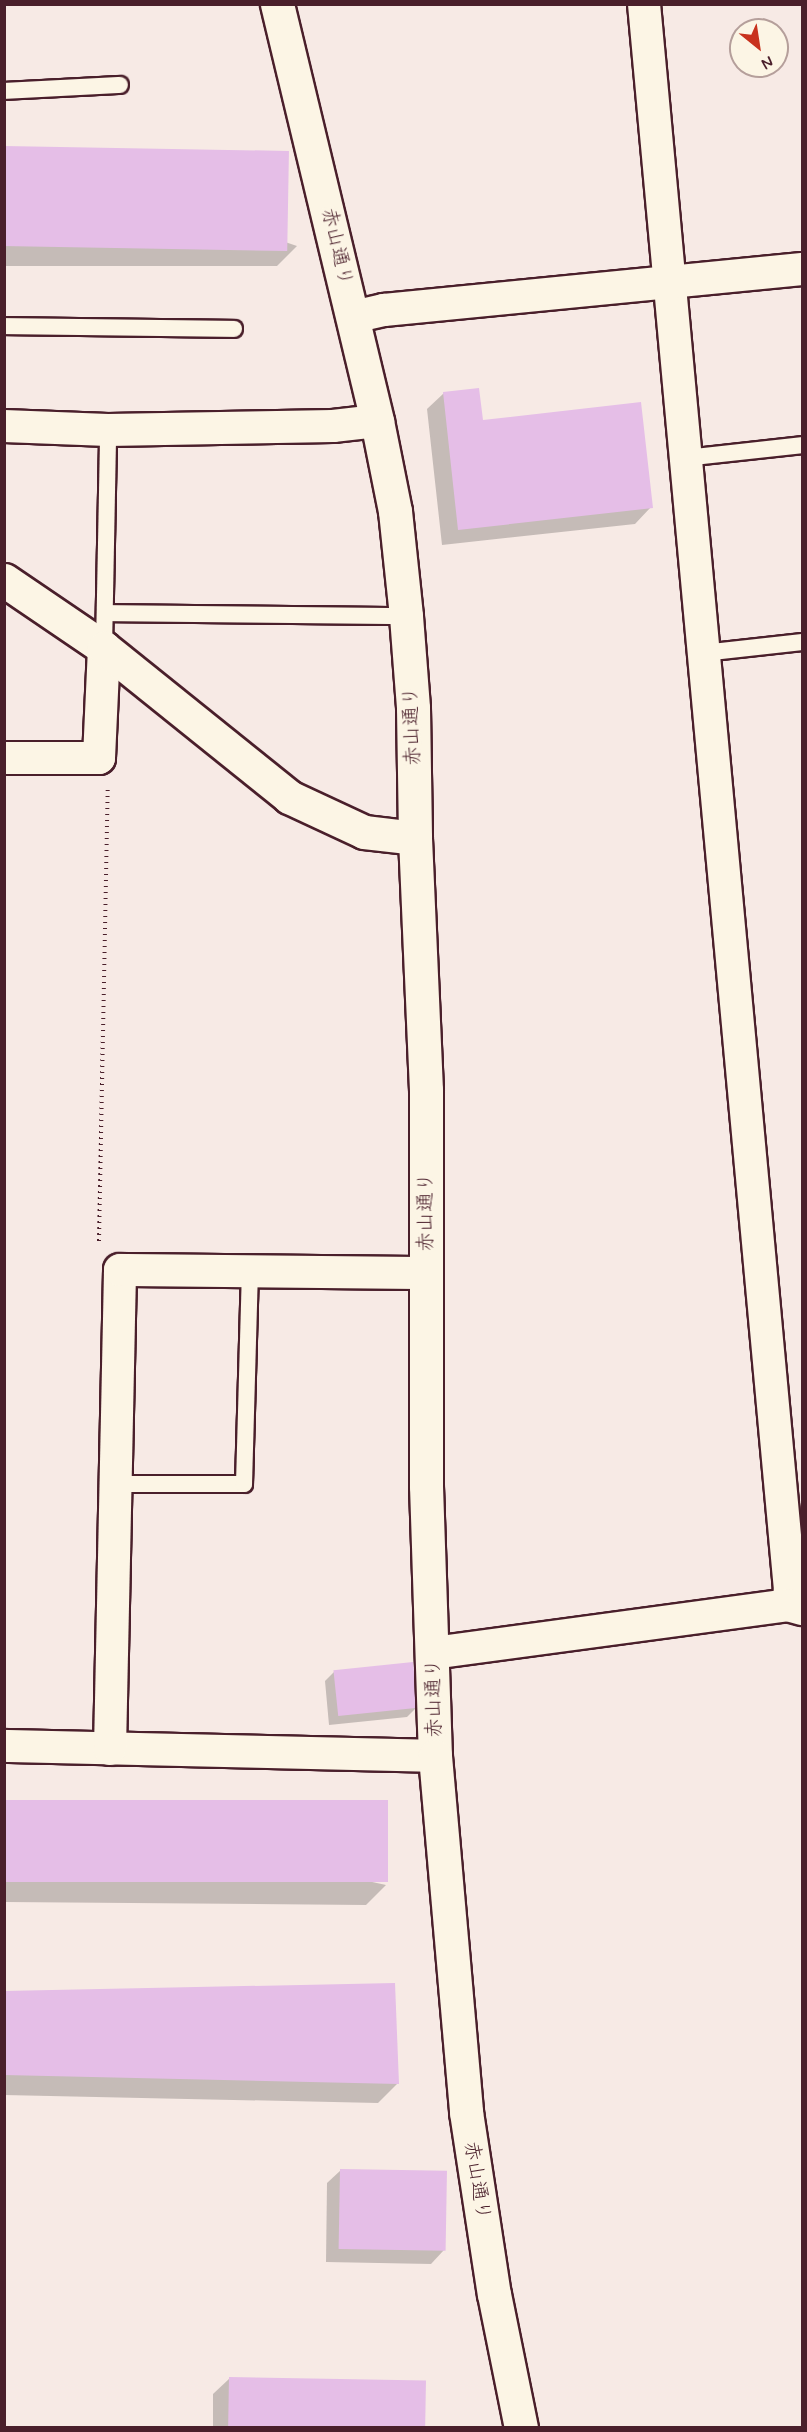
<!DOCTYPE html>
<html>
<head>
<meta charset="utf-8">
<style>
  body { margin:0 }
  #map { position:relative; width:807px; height:2432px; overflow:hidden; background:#f7eae5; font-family:Mynerve,"Klee One",sans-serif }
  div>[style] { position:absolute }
  .shadow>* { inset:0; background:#0003 }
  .building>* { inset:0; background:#e5bee7; transform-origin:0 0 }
  .path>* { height:4px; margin-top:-2px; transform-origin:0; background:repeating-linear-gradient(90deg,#4a1f2b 0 1.5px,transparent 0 6px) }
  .roads { filter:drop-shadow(2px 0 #4a1f2b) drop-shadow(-2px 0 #4a1f2b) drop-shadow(0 2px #4a1f2b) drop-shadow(0 -2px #4a1f2b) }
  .service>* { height:16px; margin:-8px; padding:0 8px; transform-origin:8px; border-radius:8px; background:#fcf5e5 }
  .minor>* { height:32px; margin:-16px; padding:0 16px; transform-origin:16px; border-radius:16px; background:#fcf5e5 }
  .tertiary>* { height:33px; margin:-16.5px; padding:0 16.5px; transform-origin:16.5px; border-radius:16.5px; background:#fcf5e5 }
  span { translate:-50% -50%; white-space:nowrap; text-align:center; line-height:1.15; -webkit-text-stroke:6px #fcf5e5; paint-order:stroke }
  .street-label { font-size:20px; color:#4a1f2b }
  .frame { position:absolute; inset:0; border:6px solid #4a1f2b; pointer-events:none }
  .north { position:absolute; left:729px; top:18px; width:60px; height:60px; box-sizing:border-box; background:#fcf5e5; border:2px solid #b59f9b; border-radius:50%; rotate:150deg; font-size:16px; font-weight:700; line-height:24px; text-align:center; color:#4a1f2b }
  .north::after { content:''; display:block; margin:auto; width:21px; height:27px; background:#c8321e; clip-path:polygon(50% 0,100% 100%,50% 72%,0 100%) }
</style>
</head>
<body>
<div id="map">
  <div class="shadow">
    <i style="clip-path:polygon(4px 148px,297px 246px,277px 266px,4px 266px)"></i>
    <i style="clip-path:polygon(444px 393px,482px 422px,651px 507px,635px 524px,442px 545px,427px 409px)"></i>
    <i style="clip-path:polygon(334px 1672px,417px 1707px,407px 1717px,329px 1725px,325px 1681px)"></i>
    <i style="clip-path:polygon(4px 1802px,386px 1885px,366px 1905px,4px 1902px)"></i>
    <i style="clip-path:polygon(4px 1992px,398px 2083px,378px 2103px,4px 2095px)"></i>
    <i style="clip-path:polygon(341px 2170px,444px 2250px,431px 2264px,326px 2262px,327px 2183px)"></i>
    <i style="clip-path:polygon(230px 2378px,424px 2428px,213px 2428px,213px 2394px)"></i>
  </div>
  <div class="building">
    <i style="left:4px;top:146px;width:285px;height:100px;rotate:1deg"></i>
    <i style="clip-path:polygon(479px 388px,483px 420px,641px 402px,653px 508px,458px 530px,443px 392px)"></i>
    <i style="left:413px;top:1662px;width:46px;height:80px;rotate:84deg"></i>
    <i style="left:4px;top:1800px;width:384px;height:82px"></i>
    <i style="clip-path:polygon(395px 1983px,399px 2084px,4px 2075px,4px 1991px)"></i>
    <i style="left:340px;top:2169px;width:107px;height:80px;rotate:1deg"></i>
    <i style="left:229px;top:2377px;width:197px;height:51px;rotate:1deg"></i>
  </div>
  <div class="path">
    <i style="left:99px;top:1241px;width:451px;rotate:-88.9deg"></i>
  </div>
  <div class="roads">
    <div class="service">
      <i style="left:4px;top:91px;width:116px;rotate:-3deg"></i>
      <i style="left:4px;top:326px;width:230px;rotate:0.7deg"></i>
      <i style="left:685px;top:458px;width:118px;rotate:-6.3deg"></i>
      <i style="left:105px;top:613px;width:301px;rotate:0.6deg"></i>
      <i style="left:104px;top:648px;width:218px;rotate:-88.9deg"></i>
      <i style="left:703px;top:653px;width:100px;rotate:-6.3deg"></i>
      <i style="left:115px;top:1484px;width:129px"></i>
      <i style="left:244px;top:1484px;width:213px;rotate:-88.4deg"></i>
    </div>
    <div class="minor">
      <i style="left:644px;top:4px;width:1592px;rotate:84.74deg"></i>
      <i style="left:790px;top:1589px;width:16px;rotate:97deg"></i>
      <i style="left:353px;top:317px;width:32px;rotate:-13deg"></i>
      <i style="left:384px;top:310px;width:420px;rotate:-5.6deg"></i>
      <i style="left:4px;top:426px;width:104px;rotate:2.2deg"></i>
      <i style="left:108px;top:430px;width:225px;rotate:-1deg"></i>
      <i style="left:333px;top:426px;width:44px;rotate:-6.5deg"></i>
      <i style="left:4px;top:758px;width:95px"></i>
      <i style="left:99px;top:758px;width:110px;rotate:-87.4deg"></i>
      <i style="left:433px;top:1653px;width:358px;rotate:-7.7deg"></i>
      <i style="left:788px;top:1605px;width:15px;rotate:16deg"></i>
      <i style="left:4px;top:1746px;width:431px;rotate:1.3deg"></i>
      <i style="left:110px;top:1749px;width:479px;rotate:-88.8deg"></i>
      <i style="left:120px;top:1270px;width:306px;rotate:0.6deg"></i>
    </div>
    <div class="tertiary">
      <i style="left:277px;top:4px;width:429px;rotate:76.5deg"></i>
      <i style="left:377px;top:421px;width:92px;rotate:78.7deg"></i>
      <i style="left:395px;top:511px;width:106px;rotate:84deg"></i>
      <i style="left:406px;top:616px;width:92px;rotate:85.6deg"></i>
      <i style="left:413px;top:708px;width:130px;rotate:89.1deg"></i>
      <i style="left:415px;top:838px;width:252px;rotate:87.5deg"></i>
      <i style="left:426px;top:1090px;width:396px;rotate:90deg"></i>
      <i style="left:426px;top:1486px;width:270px;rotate:88.1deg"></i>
      <i style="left:435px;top:1756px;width:357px;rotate:85deg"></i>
      <i style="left:466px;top:2112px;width:184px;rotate:81.3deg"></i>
      <i style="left:494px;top:2294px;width:137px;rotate:78.6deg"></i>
      <i style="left:4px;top:580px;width:121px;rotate:34.2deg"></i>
      <i style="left:104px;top:648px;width:238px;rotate:38.8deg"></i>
      <i style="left:289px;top:797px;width:83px;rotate:25deg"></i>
      <i style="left:364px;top:832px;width:51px;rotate:6.7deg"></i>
    </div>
  </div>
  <div class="street-label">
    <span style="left:337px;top:247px;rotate:77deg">赤山通り</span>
    <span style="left:412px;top:726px;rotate:-92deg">赤山通り</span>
    <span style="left:426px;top:1212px;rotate:-90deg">赤山通り</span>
    <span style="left:434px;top:1698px;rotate:-91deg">赤山通り</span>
    <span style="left:477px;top:2181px;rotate:81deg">赤山通り</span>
  </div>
  <div class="frame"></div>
  <div class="north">N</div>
</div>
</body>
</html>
